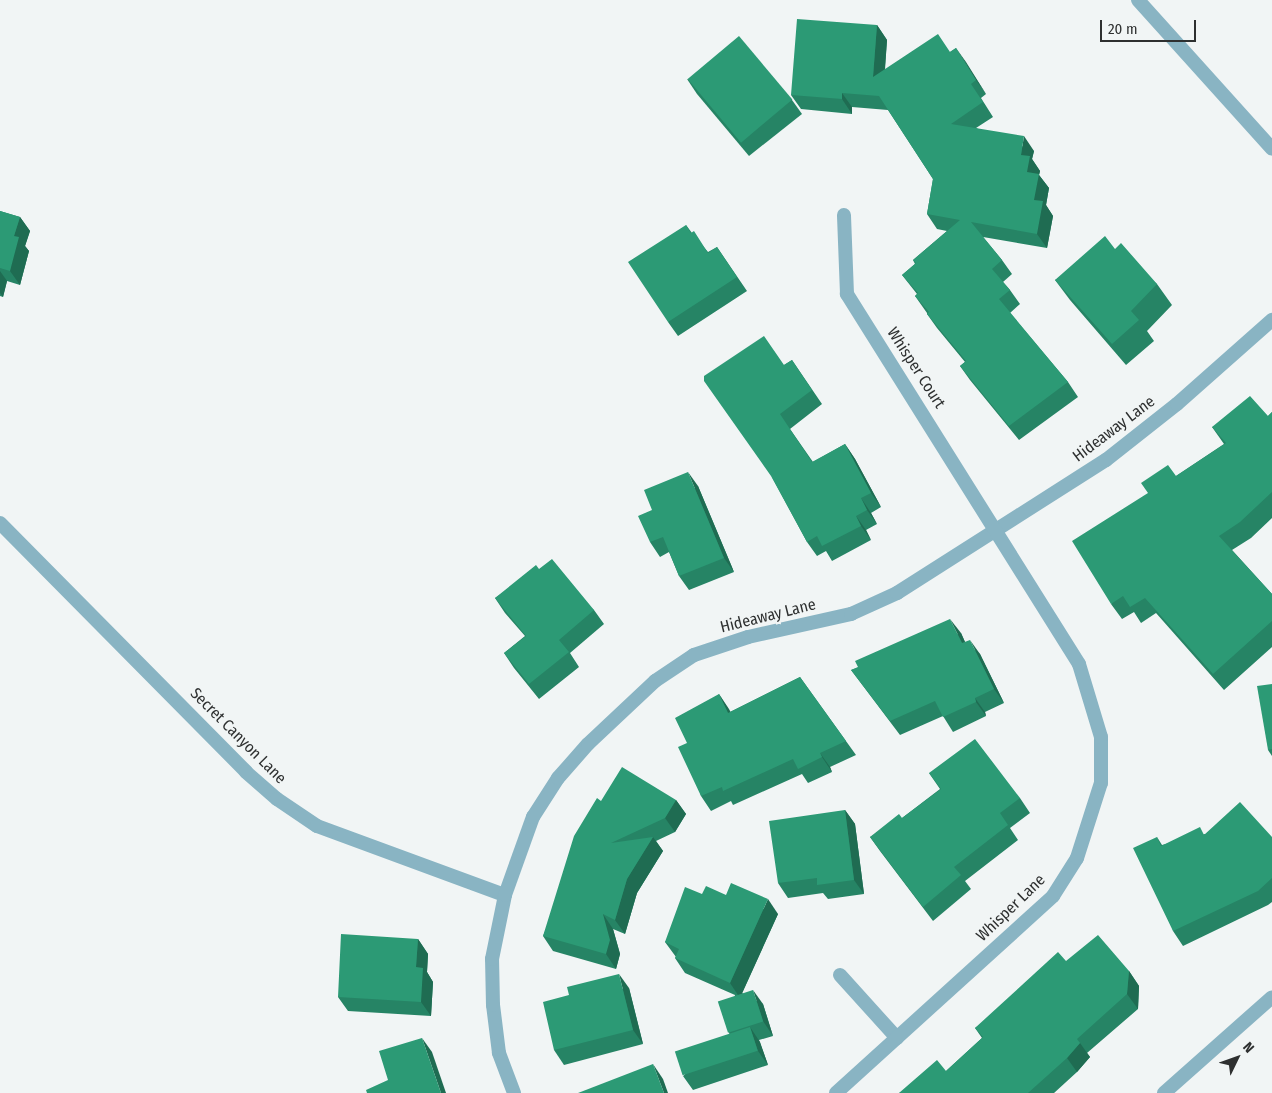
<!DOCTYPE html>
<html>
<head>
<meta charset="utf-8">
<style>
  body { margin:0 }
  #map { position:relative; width:1272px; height:1093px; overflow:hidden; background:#f1f5f5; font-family:"Fira Sans Condensed",sans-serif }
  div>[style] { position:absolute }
  .minor>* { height:14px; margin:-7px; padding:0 7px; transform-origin:7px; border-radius:7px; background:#89b4c3 }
  .tertiary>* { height:14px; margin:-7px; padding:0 7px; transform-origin:7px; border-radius:7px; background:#89b4c3 }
  .wall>* { inset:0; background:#268465 }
  .shaded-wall>* { inset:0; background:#1f6c52 }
  .building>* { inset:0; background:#2c9a75; transform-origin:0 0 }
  span { translate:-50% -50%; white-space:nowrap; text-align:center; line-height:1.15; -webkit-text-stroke:4px #f1f5f5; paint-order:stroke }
  .street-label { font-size:16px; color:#2e3030 }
  .north { position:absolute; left:1212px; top:1033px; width:50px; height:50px; -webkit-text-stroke:4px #f1f5f5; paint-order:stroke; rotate:48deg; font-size:14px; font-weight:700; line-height:20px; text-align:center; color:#2e3030 }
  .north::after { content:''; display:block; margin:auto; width:18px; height:22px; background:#2e3030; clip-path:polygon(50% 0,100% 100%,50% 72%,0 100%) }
  .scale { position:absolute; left:1100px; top:20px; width:96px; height:22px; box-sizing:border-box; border:2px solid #2e3030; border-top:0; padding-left:6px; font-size:15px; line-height:18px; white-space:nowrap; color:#2e3030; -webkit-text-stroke:4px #f1f5f5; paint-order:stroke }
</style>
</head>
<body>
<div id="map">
  <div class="minor">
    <i style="left:1138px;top:0;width:200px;rotate:48deg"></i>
    <i style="left:0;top:523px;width:350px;rotate:45.3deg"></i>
    <i style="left:246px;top:772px;width:41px;rotate:41.1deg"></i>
    <i style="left:277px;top:799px;width:48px;rotate:34deg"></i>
    <i style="left:317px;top:826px;width:200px;rotate:20.2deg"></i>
    <i style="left:840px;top:975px;width:85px;rotate:47.9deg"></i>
    <i style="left:514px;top:1093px;width:43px;rotate:-110.6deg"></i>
    <i style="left:499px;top:1053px;width:48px;rotate:-97.1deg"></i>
    <i style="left:493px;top:1005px;width:46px;rotate:-91.2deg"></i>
    <i style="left:492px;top:959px;width:65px;rotate:-78.5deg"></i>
    <i style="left:505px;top:895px;width:83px;rotate:-70.3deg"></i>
    <i style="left:533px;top:817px;width:46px;rotate:-57.3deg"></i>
    <i style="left:558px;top:778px;width:45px;rotate:-48.6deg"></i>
    <i style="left:588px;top:744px;width:92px;rotate:-43.2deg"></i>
    <i style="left:655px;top:681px;width:47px;rotate:-33.7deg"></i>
    <i style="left:694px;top:655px;width:57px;rotate:-18.4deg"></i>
    <i style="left:748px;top:637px;width:106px;rotate:-12.6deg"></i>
    <i style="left:851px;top:614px;width:51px;rotate:-24.5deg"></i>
    <i style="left:897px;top:593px;width:248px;rotate:-32.5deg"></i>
    <i style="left:1106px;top:460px;width:90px;rotate:-38.3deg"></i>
    <i style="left:1177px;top:404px;width:127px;rotate:-41.5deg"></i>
    <i style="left:836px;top:1093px;width:293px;rotate:-42.2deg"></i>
    <i style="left:1053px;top:896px;width:45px;rotate:-57.7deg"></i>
    <i style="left:1077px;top:858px;width:79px;rotate:-72.3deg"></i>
    <i style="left:1101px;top:783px;width:46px;rotate:-90deg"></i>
    <i style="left:1101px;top:737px;width:76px;rotate:-106.8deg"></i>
    <i style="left:1079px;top:664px;width:437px;rotate:-122.1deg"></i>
    <i style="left:847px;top:294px;width:79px;rotate:-92.2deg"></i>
  </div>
  <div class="tertiary">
    <i style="left:1164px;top:1093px;width:144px;rotate:-41.6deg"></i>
  </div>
  <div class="wall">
    <i style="clip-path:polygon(877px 25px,887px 40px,885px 70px,950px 52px,956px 48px,986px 94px,981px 98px,993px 117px,976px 128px,1034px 151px,1032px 159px,1040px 171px,1039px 175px,1049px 188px,1046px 205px,1053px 216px,1047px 248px,983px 237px,1002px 260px,1012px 274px,1003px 282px,1010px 290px,1020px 304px,1010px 313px,1068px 382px,1078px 397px,1019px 440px,970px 380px,960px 366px,965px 362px,937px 328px,927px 314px,927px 313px,915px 296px,917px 294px,902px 275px,915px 264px,913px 260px,947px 231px,937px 229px,927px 214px,933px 179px,888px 110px,852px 107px,852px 114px,801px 109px,791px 95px)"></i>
    <i style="clip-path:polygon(687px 79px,792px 100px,802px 114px,749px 156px,697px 94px)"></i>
    <i style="clip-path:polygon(0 211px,20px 217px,30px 231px,25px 246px,29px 251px,20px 285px,7px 281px,3px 297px,0 296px)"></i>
    <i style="clip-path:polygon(686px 225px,692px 233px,708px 252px,717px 247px,747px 291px,678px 336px,668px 322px)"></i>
    <i style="clip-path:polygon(1115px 249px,1157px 284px,1172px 305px,1147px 331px,1154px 341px,1126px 365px,1070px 300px,1055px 280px)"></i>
    <i style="clip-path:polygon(792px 360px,822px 404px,790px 429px,813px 462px,845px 444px,855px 459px,881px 507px,871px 513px,877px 524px,866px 530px,871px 540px,832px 561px,826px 551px,817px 556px,807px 542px,772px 477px,784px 365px)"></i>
    <i style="clip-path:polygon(1272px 412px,1272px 518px,1251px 538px,1232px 550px,1272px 594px,1272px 647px,1224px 690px,1156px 613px,1141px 623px,1134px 612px,1122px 619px,1111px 604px,1176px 476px,1224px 444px,1212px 427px,1268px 416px)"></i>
    <i style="clip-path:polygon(698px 486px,734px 572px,689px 590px,679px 576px,669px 552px,660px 557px,650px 542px,652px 510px)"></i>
    <i style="clip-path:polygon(539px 569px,594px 610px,604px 624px,570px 653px,579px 667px,539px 699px,514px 668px,504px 653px,525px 636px,505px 613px,495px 598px)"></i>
    <i style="clip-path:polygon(961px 633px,965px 642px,980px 654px,1004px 703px,985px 712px,986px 716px,953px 732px,943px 716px,900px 735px,851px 670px)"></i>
    <i style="clip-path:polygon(800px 677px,856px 755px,830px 767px,832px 772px,808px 783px,802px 774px,733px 805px,731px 801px,711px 811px,701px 796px,687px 743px,719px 694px,730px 712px)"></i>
    <i style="clip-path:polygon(1272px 684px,1272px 756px,1268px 750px)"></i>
    <i style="clip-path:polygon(929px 773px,1020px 798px,1030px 813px,1010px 828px,1018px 840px,965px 881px,971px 889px,933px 921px,880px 851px,870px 837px,902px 818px,940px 789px)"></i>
    <i style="clip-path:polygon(676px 800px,686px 814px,675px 832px,656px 841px,663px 851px,637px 893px,625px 934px,613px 929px,620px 954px,616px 969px,553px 951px,543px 936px,601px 801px)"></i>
    <i style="clip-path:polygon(845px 810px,855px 824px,864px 894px,828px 899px,823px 893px,788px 898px,778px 883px)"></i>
    <i style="clip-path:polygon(1205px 834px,1272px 837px,1272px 902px,1268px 905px,1183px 946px,1173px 931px,1157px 837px,1162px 845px)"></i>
    <i style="clip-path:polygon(702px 894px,726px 895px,778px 914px,742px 993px,763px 1004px,773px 1036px,759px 1040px,768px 1065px,693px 1090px,683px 1076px,730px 1035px,729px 1033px,735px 995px,685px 973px,675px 958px,676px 957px,665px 942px)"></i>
    <i style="clip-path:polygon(418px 939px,428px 954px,427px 972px,433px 982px,431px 1016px,348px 1011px,338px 997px)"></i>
    <i style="clip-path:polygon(1066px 961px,1129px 971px,1139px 986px,1138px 1009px,1087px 1053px,1090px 1057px,1077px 1072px,1054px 1093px,899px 1093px,946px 1071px,982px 1038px,975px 1028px)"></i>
    <i style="clip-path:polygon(629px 988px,643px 1044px,564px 1065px,554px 1050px,569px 995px)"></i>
  </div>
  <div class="shaded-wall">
    <i style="clip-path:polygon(877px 25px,887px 40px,883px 92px,873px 77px)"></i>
    <i style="clip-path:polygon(956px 48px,966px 62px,986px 94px,976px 80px)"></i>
    <i style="clip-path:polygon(842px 93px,852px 107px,852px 114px,842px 99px)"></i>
    <i style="clip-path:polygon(1024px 136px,1034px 151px,1032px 159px,1040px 171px,1039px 175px,1049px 188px,1046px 205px,1053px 216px,1047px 248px,1037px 234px,1027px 172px,1021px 155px)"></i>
    <i style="clip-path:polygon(20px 217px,30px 231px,25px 246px,29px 251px,20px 285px,10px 271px,14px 236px)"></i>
    <i style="clip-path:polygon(0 271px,7px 281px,3px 297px,0 293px)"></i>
    <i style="clip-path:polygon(845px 444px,855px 459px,881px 507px,871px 493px)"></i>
    <i style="clip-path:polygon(688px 472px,698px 486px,734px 572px,724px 558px)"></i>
    <i style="clip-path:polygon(861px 498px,871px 513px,877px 524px,867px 510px)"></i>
    <i style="clip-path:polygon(856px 516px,866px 530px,871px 540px,861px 526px)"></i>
    <i style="clip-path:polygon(950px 619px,961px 633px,972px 658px,962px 643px)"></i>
    <i style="clip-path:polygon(970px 640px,980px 654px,1004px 703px,994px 689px)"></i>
    <i style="clip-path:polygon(719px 694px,729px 709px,738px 727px,728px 713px)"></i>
    <i style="clip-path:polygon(975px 698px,985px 712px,986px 716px,976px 702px)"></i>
    <i style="clip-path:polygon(820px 753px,830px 767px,832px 772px,822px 757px)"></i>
    <i style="clip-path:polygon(676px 800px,686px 814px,675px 832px,665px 818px)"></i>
    <i style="clip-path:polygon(845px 810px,855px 824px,864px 894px,854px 880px)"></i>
    <i style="clip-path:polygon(653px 837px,663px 851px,637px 893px,625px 934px,615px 920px,627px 879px)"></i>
    <i style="clip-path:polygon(768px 899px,778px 914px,740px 998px,730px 983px)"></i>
    <i style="clip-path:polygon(603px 914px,613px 929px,620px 954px,616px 969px,606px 954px)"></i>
    <i style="clip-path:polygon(418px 939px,428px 954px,427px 972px,433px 982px,431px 1016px,421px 1002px,416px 967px)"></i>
    <i style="clip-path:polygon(1129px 971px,1139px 986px,1138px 1009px,1127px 994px)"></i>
    <i style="clip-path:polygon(619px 974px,629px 988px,643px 1044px,633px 1030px)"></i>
    <i style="clip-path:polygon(753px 990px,763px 1004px,773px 1036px,763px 1021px)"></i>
    <i style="clip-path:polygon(750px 1027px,760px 1042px,768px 1065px,758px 1051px)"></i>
    <i style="clip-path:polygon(422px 1038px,432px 1052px,446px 1093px,441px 1093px)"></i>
    <i style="clip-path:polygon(1080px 1043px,1090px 1057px,1077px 1072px,1067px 1058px)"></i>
    <i style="clip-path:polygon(653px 1064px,663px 1079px,668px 1093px,664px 1093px)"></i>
  </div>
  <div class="building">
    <i style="clip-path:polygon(797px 19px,877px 25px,873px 77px,938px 34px,950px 52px,956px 48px,976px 80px,971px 84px,983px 102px,951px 124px,1024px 136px,1021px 155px,1030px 156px,1027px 172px,1039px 174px,1034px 200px,1043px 201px,1037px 234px,971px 222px,1002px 260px,992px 269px,1010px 290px,999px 299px,1068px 382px,1009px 426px,960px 366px,966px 361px,927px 314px,929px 312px,915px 296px,918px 293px,902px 275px,916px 263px,913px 260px,960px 220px,927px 214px,933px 179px,879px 96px,842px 93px,842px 99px,791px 95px)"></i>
    <i style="left:739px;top:36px;width:83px;height:67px;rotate:50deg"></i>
    <i style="clip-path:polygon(0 211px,20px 217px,14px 236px,19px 237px,10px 271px,0 268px)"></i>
    <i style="clip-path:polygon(686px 225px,691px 233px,694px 231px,708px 253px,717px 247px,737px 277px,668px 322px,628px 262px)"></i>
    <i style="clip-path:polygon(1105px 236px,1115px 249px,1121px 243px,1157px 284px,1131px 311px,1139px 320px,1112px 344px,1055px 280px)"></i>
    <i style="clip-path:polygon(764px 336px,784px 365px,792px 360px,812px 390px,780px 414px,812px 462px,845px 444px,871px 493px,861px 498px,867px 510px,856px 516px,861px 526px,822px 546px,817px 536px,807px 542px,771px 476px,704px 381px,704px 376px)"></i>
    <i style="clip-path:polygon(1250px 396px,1268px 416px,1272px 412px,1272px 492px,1240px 522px,1219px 536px,1272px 594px,1272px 621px,1213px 674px,1145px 598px,1130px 607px,1123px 596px,1111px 604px,1072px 541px,1148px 493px,1141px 483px,1168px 465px,1176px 476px,1226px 443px,1212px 427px)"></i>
    <i style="clip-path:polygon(688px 472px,724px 558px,679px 576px,663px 537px,650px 542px,638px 516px,652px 510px,644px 490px)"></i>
    <i style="clip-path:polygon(552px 559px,594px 610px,559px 640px,569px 652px,529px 684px,504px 653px,526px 636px,495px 598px,536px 565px,539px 569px)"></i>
    <i style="clip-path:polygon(950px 619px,962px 643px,970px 640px,994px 689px,975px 698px,976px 702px,943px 717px,935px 701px,890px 721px,851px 670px,858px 667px,855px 661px)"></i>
    <i style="clip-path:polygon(800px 677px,846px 741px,820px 753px,822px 757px,798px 769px,793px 759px,723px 791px,722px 787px,701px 796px,678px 747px,687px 743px,675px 718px,719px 694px,728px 713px)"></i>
    <i style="clip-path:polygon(1272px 684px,1272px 749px,1268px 750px,1257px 686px)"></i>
    <i style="clip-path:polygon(975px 739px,1020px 798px,1000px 813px,1008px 825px,954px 867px,961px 875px,923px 907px,870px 837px,899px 814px,902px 818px,941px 789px,929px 773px)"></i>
    <i style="clip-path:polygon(622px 767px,676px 800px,665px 818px,611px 843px,653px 837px,627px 879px,615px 920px,603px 914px,610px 940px,606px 954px,543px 936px,574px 836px,597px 798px,601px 801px)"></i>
    <i style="clip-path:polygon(1240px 802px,1272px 837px,1272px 878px,1258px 891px,1173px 931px,1133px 848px,1157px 837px,1161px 846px,1200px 827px,1204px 835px)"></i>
    <i style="clip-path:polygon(845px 810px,854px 880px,817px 885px,817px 878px,778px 883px,769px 821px)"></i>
    <i style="clip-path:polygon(731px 883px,768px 899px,730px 983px,675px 958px,679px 949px,665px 942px,685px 887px,702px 894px,706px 886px,726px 895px)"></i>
    <i style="clip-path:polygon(341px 934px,418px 939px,416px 967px,423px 968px,421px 1002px,338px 997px)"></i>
    <i style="clip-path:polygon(1098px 935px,1129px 971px,1127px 994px,1077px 1039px,1080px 1043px,1067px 1058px,1028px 1093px,899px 1093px,937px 1060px,946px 1071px,983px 1037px,975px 1028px,1058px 952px,1066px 961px)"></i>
    <i style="clip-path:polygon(619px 974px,633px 1030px,554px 1050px,543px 1002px,569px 995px,567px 987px)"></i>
    <i style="left:753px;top:990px;width:33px;height:37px;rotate:72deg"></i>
    <i style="left:750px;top:1027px;width:25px;height:79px;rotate:72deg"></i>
    <i style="clip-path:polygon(422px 1038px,441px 1093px,367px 1093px,366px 1090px,388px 1080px,379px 1051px)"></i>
    <i style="clip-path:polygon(653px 1064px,664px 1093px,578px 1093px)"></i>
  </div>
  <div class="street-label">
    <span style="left:916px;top:368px;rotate:57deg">Whisper Court</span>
    <span style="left:1114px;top:429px;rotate:-37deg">Hideaway Lane</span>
    <span style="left:768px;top:616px;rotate:-14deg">Hideaway Lane</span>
    <span style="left:238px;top:736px;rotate:45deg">Secret Canyon Lane</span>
    <span style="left:1011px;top:908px;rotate:-44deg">Whisper Lane</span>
  </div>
  <div class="north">N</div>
  <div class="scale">20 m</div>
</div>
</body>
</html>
